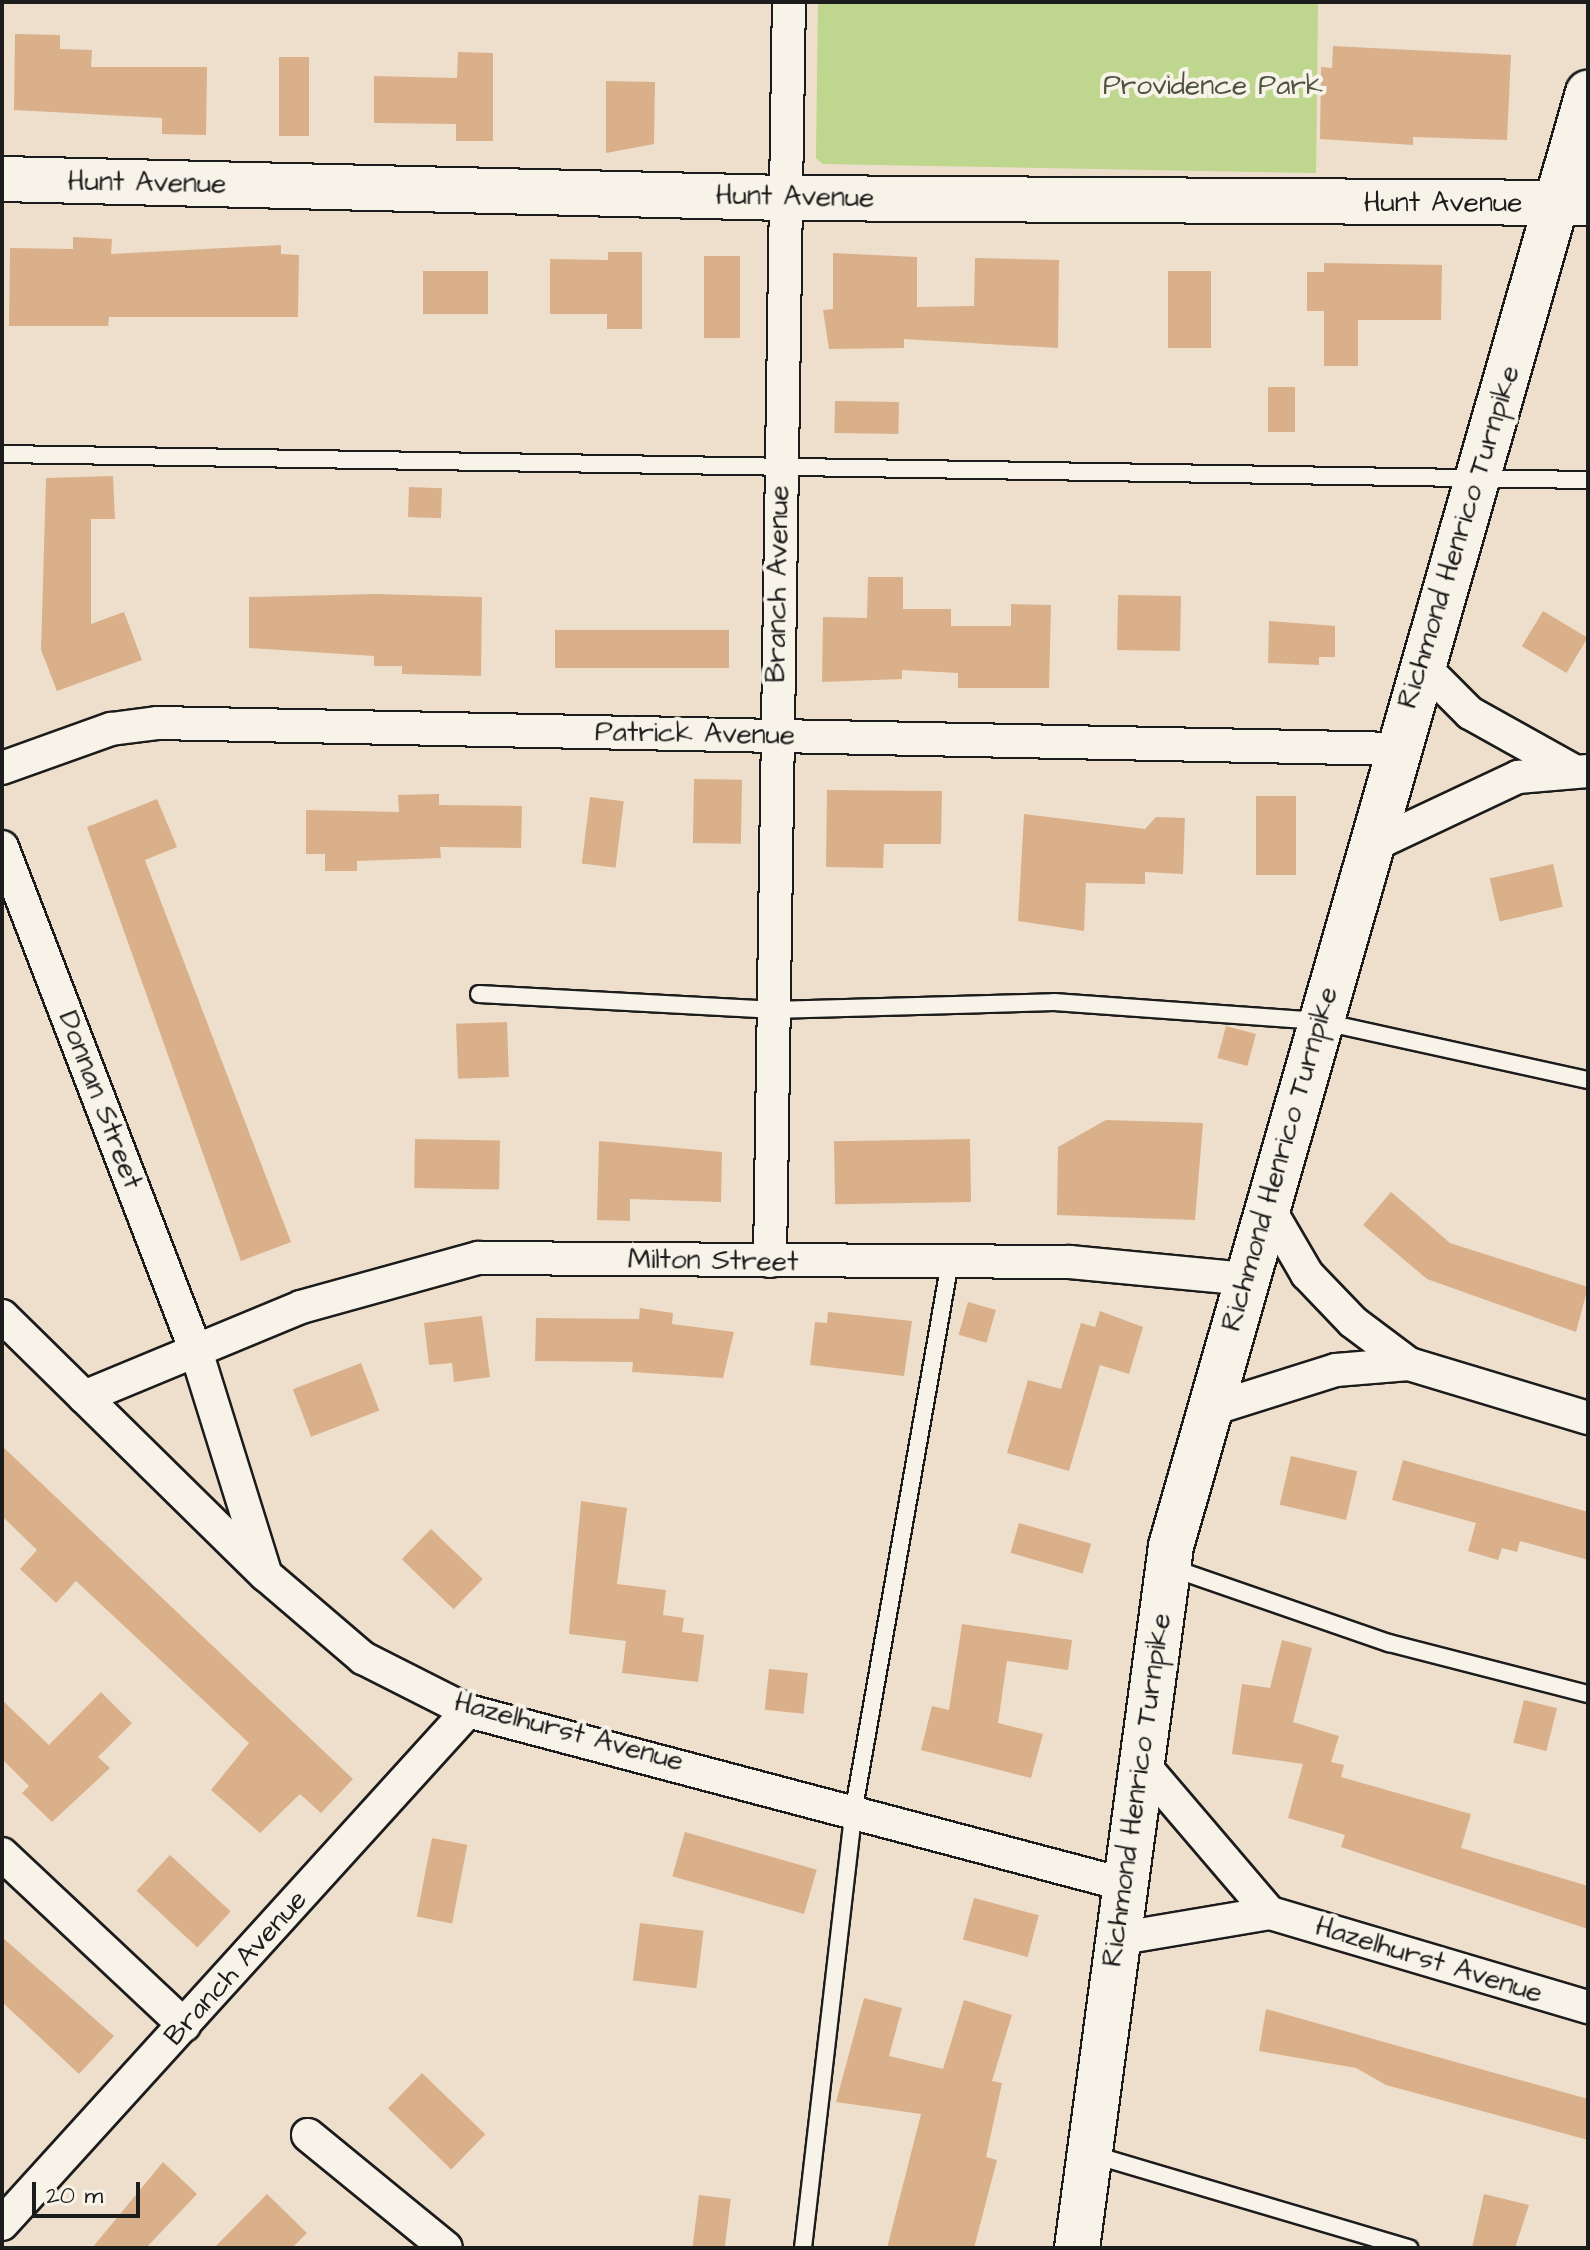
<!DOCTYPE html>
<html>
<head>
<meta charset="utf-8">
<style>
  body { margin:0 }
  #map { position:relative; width:1590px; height:2250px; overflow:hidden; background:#eedfcc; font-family:"Architects Daughter",sans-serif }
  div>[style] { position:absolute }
  .green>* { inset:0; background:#bed68d }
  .building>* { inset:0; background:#dab08b; transform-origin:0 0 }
  .roads { filter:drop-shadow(2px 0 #1c1c1c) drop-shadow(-2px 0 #1c1c1c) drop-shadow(0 2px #1c1c1c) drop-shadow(0 -2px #1c1c1c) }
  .lane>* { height:16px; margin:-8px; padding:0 8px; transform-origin:8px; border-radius:8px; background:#f7f3e8 }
  .street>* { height:32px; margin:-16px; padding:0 16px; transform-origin:16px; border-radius:16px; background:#f7f3e8 }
  .secondary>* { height:44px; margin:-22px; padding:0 22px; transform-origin:22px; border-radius:22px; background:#f7f3e8 }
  span { translate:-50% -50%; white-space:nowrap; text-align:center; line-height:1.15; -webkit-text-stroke:8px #f7f3e8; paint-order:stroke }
  .park-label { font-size:28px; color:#4d543e }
  .street-label { font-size:28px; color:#1c1c1c }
  .frame { position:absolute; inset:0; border:4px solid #1c1c1c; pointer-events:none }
  .scale { position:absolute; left:32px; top:2182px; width:108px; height:36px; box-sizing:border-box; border:4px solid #1c1c1c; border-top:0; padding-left:10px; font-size:24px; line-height:28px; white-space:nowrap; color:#1c1c1c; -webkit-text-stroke:6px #f7f3e8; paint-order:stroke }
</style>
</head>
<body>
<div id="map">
  <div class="green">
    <i style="clip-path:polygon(818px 2px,1318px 2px,1316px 173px,823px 164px,816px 158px)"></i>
  </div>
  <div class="building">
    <i style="clip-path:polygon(15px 34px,60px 35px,60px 49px,92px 50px,91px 67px,207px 67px,206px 135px,162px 134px,162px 118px,14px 110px)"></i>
    <i style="clip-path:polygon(1333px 46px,1511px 55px,1507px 140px,1413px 137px,1413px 145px,1320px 139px,1321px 67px,1332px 68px)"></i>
    <i style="clip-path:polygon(458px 52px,493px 53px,493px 141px,456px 141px,456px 124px,374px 123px,374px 76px,457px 78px)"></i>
    <i style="left:279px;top:57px;width:30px;height:79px"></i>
    <i style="clip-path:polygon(606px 81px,655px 82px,654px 144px,606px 153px)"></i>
    <i style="clip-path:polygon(73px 237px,112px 239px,111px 254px,281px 245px,281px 254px,299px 255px,298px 317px,109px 317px,108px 326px,9px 326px,10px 248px,73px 249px)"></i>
    <i style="clip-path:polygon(608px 252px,642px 252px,642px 329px,607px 329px,607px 314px,550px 314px,550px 259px,608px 260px)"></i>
    <i style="clip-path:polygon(833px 253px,917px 257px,917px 307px,974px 306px,975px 258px,1059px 260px,1058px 348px,904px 339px,904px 348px,829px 349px,823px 310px,833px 309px)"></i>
    <i style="left:704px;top:256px;width:36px;height:82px"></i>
    <i style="clip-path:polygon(1324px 263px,1442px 265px,1441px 320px,1358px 320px,1358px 366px,1324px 366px,1324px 311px,1307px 311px,1307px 272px,1324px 272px)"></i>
    <i style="left:488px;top:271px;width:43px;height:65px;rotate:90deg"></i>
    <i style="left:1168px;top:271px;width:43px;height:77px"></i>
    <i style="left:1268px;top:387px;width:27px;height:45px"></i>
    <i style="left:835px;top:401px;width:64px;height:32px;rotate:1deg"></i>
    <i style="clip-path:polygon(113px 476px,115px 519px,91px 519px,91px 624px,124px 612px,142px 660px,57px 691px,41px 650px,46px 478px)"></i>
    <i style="left:409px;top:487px;width:33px;height:30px;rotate:2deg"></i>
    <i style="clip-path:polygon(868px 577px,903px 577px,903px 609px,951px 609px,951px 626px,1011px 626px,1011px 604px,1051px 605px,1049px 688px,958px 688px,958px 673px,902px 670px,902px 679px,822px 682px,823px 617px,867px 618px)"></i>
    <i style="clip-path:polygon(376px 594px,482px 597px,481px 676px,402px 674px,402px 666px,374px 666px,374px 656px,249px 648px,249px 597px)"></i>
    <i style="left:1118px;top:595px;width:63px;height:55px;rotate:1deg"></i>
    <i style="left:1543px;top:611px;width:52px;height:41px;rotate:31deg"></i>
    <i style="clip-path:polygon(1269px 621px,1335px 626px,1335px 657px,1319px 657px,1319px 665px,1268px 663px)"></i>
    <i style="left:555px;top:630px;width:174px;height:38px"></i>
    <i style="left:694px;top:779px;width:48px;height:64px;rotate:1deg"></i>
    <i style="clip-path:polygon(827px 790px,942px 791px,941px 844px,884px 844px,883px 868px,826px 867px)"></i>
    <i style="clip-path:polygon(439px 794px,439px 805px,522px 806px,521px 848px,440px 847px,441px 858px,357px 861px,357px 871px,325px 871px,325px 854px,306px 854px,306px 810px,399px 812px,398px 795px)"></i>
    <i style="left:1256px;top:796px;width:40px;height:79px"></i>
    <i style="left:590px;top:797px;width:34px;height:67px;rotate:7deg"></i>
    <i style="clip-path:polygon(157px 799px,177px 847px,145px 860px,291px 1242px,241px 1261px,87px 827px)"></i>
    <i style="clip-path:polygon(1024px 814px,1145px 829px,1156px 817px,1185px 818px,1183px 874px,1145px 872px,1145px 884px,1086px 883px,1084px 931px,1018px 921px)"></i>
    <i style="left:1553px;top:864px;width:44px;height:65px;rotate:77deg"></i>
    <i style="left:507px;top:1022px;width:55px;height:51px;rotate:88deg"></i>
    <i style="left:1226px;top:1026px;width:31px;height:33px;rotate:15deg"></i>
    <i style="clip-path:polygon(1106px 1120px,1203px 1123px,1195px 1220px,1057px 1215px,1058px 1147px)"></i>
    <i style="left:415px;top:1139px;width:85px;height:49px;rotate:1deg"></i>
    <i style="left:970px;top:1139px;width:63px;height:136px;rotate:89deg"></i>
    <i style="clip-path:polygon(599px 1141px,722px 1152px,721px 1202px,630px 1199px,630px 1221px,597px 1220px)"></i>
    <i style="clip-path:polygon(1391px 1192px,1450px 1243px,1588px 1287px,1576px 1332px,1427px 1279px,1363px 1225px)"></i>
    <i style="left:968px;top:1302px;width:29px;height:34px;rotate:16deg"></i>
    <i style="clip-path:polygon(640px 1308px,673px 1313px,672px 1324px,734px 1332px,723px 1378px,632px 1372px,633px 1362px,535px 1361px,536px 1318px,639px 1319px)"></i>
    <i style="clip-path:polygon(1100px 1311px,1143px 1327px,1129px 1374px,1100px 1365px,1069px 1471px,1007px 1453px,1028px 1380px,1061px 1389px,1081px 1323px,1095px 1327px)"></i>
    <i style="clip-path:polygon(828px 1312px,912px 1321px,904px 1376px,810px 1365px,815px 1322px,827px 1323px)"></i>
    <i style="clip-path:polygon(482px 1316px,490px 1377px,454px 1382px,452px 1363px,429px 1365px,424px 1323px)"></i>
    <i style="left:361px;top:1363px;width:51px;height:73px;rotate:69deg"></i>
    <i style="clip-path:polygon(2px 1446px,353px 1779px,321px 1813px,300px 1794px,260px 1833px,211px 1790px,249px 1743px,76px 1581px,56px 1603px,20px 1569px,37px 1550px,2px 1516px)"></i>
    <i style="left:1291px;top:1456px;width:68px;height:50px;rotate:13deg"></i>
    <i style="clip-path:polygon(1403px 1460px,1588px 1512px,1588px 1560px,1520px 1541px,1517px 1552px,1502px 1548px,1498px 1560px,1468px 1551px,1476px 1523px,1392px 1500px)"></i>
    <i style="clip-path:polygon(581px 1501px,627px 1508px,617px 1584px,666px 1590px,663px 1615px,684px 1618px,682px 1632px,704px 1635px,698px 1682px,622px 1673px,626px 1641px,569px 1634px)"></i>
    <i style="left:1019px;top:1523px;width:75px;height:31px;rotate:16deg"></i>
    <i style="left:431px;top:1529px;width:72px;height:42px;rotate:44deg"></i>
    <i style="clip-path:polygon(962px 1624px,1072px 1640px,1068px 1670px,1007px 1661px,998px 1723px,1043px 1734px,1031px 1778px,921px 1750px,932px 1706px,949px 1710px)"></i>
    <i style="clip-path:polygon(1282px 1640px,1312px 1648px,1293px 1722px,1339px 1736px,1331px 1762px,1344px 1765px,1341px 1777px,1471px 1814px,1461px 1848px,1588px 1886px,1588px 1929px,1341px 1847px,1345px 1835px,1288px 1818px,1303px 1764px,1232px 1754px,1242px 1684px,1270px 1688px)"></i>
    <i style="left:769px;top:1669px;width:39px;height:41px;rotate:6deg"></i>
    <i style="clip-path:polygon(101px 1692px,132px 1723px,98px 1757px,110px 1768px,52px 1822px,22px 1793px,29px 1786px,2px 1759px,2px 1700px,49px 1745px)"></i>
    <i style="left:1524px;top:1700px;width:34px;height:44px;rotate:14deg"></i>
    <i style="left:685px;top:1832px;width:137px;height:46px;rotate:16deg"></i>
    <i style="left:432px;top:1838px;width:36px;height:80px;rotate:11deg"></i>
    <i style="left:170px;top:1855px;width:83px;height:49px;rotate:43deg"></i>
    <i style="left:974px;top:1898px;width:67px;height:43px;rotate:15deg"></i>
    <i style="left:640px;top:1923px;width:64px;height:58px;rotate:7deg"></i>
    <i style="clip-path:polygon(2px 1937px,114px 2036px,79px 2074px,2px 2002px)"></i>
    <i style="clip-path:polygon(864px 1998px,902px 2008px,889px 2056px,943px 2069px,964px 2000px,1012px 2015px,992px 2081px,1002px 2083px,986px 2157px,997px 2160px,974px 2248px,887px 2248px,921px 2114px,836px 2102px)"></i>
    <i style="clip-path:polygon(1266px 2009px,1588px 2099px,1588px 2140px,1386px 2085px,1356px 2068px,1259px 2051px)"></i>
    <i style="left:422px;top:2073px;width:88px;height:49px;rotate:44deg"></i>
    <i style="clip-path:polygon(163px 2162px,197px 2194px,146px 2248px,92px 2248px)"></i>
    <i style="clip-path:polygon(267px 2194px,307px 2233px,292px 2248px,214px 2248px)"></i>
    <i style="clip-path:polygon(1484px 2194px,1529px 2205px,1515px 2248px,1472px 2248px)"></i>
    <i style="left:699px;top:2195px;width:32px;height:53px;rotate:7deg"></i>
  </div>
  <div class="roads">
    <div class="lane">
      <i style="left:2px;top:454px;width:1586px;rotate:0.94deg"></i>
      <i style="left:479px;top:994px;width:293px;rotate:3.1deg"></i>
      <i style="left:772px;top:1010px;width:282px;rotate:-1.6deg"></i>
      <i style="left:1054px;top:1002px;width:266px;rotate:4.1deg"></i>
      <i style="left:1319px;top:1021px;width:275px;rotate:12.4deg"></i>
      <i style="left:1169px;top:1567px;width:233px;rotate:19.1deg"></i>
      <i style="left:1389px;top:1643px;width:205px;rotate:14.4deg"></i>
      <i style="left:1091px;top:2154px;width:332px;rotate:16.5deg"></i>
      <i style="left:803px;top:2248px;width:443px;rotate:-83.4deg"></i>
      <i style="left:854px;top:1808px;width:554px;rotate:-80.03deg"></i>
    </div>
    <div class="street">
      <i style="left:1420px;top:663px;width:71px;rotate:45deg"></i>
      <i style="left:1470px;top:713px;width:117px;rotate:29.2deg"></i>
      <i style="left:2px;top:768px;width:116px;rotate:-19.7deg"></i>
      <i style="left:111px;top:729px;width:46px;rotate:-7.4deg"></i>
      <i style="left:157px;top:723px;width:1237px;rotate:1.2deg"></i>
      <i style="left:2px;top:847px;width:543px;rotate:68.96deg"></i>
      <i style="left:197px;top:1354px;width:225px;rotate:72.7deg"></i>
      <i style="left:1367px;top:848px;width:167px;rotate:-25.2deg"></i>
      <i style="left:1518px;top:777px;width:70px;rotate:-4.9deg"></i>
      <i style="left:1268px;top:1207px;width:78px;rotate:59.8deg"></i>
      <i style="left:1307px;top:1274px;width:66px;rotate:46.2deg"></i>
      <i style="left:1353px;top:1322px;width:70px;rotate:36.9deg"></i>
      <i style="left:770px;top:1261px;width:1259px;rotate:-89.14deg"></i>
      <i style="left:2px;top:1316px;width:370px;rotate:44.5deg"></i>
      <i style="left:266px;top:1575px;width:128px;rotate:40.6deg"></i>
      <i style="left:363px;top:1658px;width:118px;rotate:26.8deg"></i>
      <i style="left:468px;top:1711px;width:677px;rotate:14.8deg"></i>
      <i style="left:84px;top:1397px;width:235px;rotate:-22.5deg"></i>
      <i style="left:301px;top:1307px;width:184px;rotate:-15.5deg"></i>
      <i style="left:478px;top:1258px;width:592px;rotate:0.39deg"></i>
      <i style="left:1070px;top:1262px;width:176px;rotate:5.5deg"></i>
      <i style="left:1209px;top:1410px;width:133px;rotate:-17.5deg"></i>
      <i style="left:1336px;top:1370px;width:73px;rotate:-4.7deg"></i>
      <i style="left:1409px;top:1364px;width:187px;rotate:16.8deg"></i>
      <i style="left:1140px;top:1761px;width:200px;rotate:49.5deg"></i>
      <i style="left:2px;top:1854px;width:250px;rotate:43.2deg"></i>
      <i style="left:1116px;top:1939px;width:156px;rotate:-9.6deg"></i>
      <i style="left:1270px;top:1913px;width:332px;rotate:16.5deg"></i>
      <i style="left:308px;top:2135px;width:178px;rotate:39.3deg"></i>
      <i style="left:2px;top:2224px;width:693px;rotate:-47.75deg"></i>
    </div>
    <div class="secondary">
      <i style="left:2px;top:179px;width:785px;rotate:1.39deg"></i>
      <i style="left:787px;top:198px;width:800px;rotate:0.36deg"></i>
      <i style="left:1077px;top:2248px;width:708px;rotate:-82.37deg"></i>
      <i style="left:1171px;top:1546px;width:1512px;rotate:-73.99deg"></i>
    </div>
  </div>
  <div class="park-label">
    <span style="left:1213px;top:86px">Providence Park</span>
  </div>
  <div class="street-label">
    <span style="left:147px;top:183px;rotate:1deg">Hunt Avenue</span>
    <span style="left:795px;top:197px;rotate:1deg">Hunt Avenue</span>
    <span style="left:1443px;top:203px">Hunt Avenue</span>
    <span style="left:1459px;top:537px;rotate:-73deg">Richmond Henrico Turnpike</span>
    <span style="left:778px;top:584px;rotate:-89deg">Branch Avenue</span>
    <span style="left:695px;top:734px;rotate:1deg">Patrick Avenue</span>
    <span style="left:100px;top:1100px;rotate:69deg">Donnan Street</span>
    <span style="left:1280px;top:1159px;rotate:-74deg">Richmond Henrico Turnpike</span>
    <span style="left:713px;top:1261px;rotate:1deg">Milton Street</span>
    <span style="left:569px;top:1732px;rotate:15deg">Hazelhurst Avenue</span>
    <span style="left:1137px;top:1790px;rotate:-82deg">Richmond Henrico Turnpike</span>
    <span style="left:1429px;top:1960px;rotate:17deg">Hazelhurst Avenue</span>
    <span style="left:236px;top:1968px;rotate:-48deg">Branch Avenue</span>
  </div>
  <div class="frame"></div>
  <div class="scale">20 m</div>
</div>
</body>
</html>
